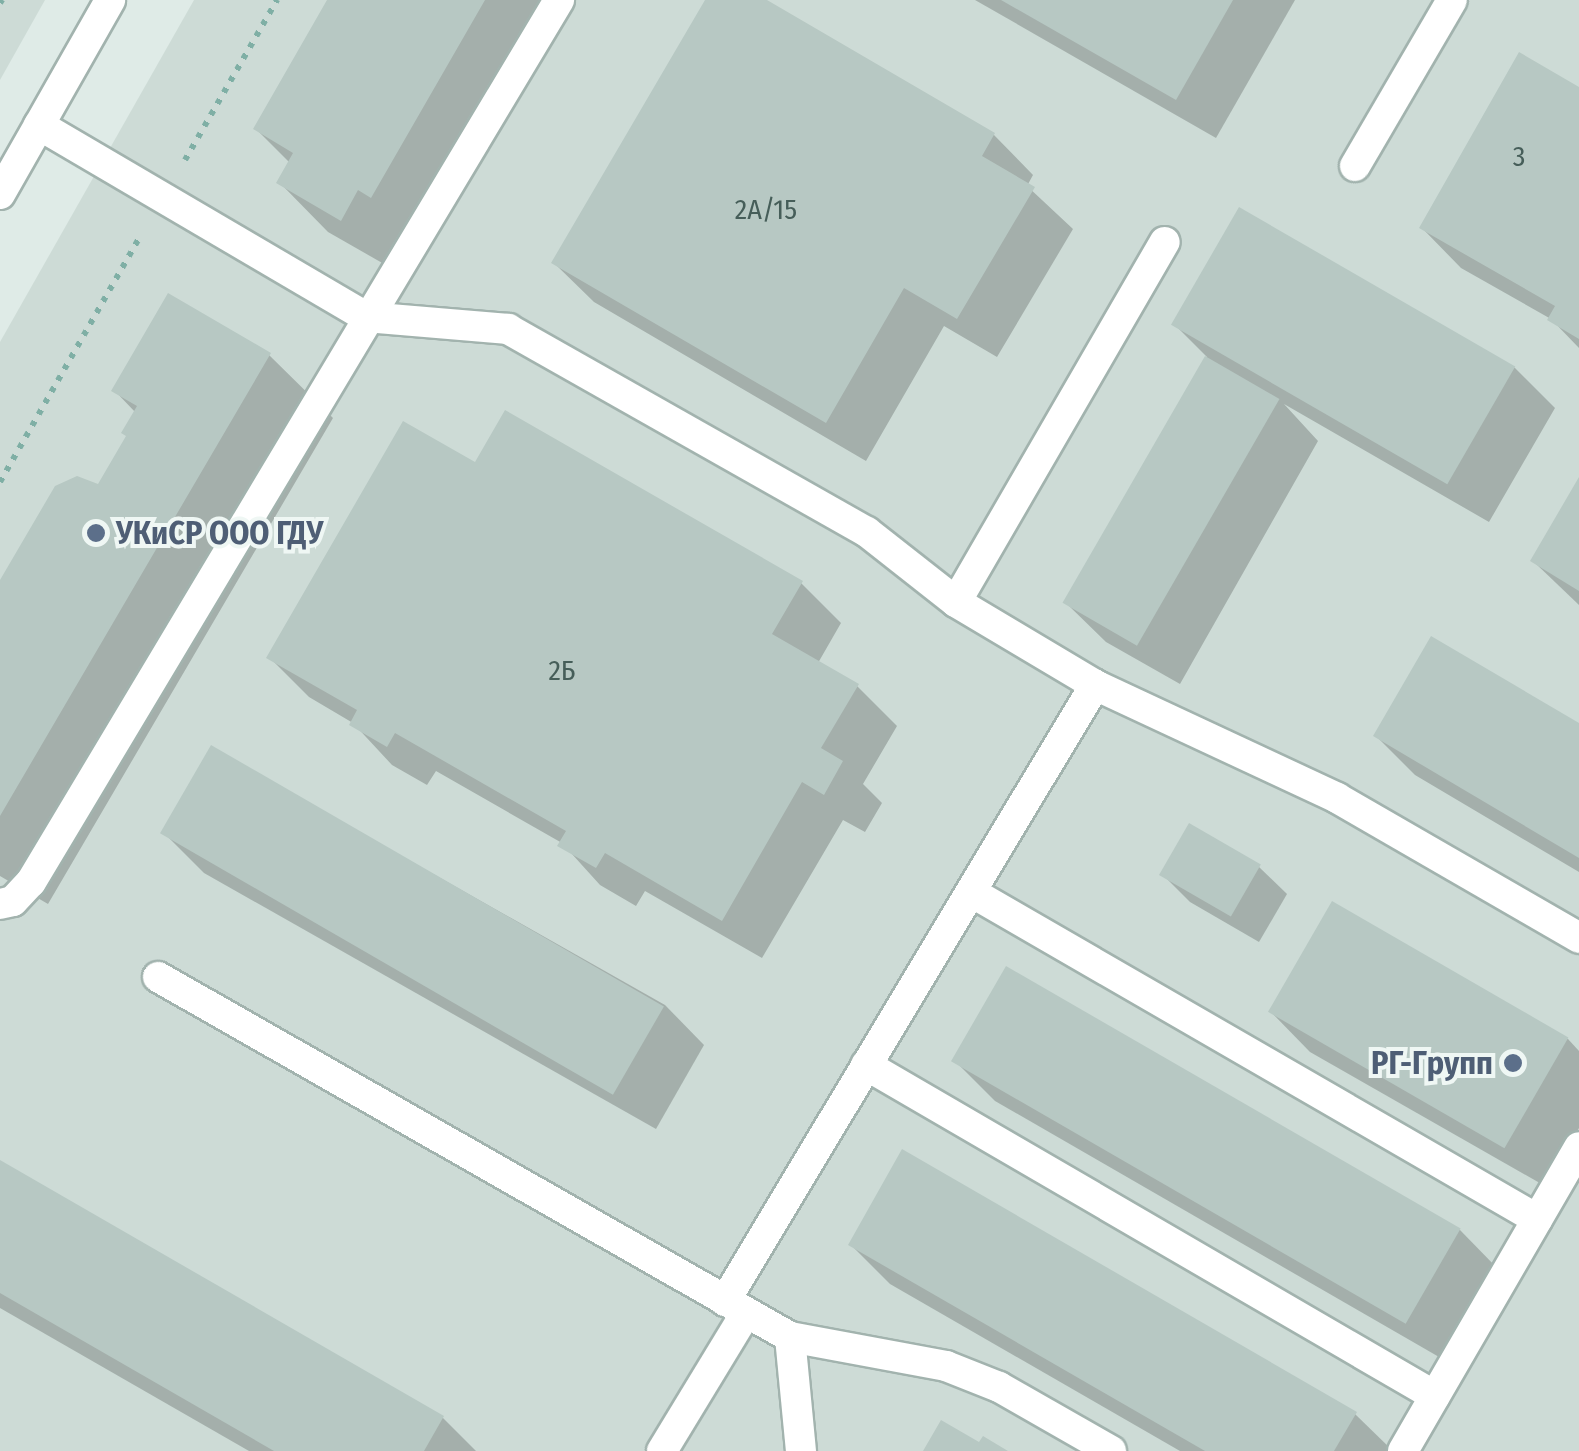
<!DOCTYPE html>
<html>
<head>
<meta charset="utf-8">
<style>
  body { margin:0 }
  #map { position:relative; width:1579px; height:1451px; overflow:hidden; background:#dfebe7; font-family:"Fira Sans Condensed",sans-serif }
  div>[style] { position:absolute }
  .built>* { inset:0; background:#cddbd6 }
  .shadow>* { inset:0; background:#0003 }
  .building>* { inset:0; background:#b7c8c3; transform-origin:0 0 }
  .path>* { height:6px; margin-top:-3px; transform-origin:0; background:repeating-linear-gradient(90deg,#7fafa5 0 5px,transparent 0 13px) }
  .roads { filter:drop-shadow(2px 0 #a2b3ae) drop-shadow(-2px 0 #a2b3ae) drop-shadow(0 2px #a2b3ae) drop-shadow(0 -2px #a2b3ae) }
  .service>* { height:30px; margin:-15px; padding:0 15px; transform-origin:15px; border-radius:15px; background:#fff }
  .secondary>* { height:30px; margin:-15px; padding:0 15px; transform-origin:15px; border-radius:15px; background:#fff }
  .dots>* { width:28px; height:28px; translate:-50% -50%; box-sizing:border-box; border:5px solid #eff7f4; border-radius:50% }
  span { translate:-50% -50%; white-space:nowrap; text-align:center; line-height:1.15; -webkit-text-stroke:8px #eff7f4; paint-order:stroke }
  .number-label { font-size:28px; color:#465e59 }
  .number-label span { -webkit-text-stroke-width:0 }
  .service-label { font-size:32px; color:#4e5e75; font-weight:700 }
  .left { translate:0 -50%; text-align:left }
  .right { translate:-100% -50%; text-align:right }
</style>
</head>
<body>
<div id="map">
  <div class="built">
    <i style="clip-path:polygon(0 0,45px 0,0 80px)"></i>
    <i style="clip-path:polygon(194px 0,1579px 0,1579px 1451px,0 1451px,0 342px)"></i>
  </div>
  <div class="shadow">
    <i style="clip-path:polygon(330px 0,563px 0,391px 268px,328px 232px,279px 182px,290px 163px,256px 129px)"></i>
    <i style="clip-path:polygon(708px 0,762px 0,994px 135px,1033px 175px,1027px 186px,1073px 229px,997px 357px,944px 326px,866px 461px,594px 302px,554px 263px)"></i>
    <i style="clip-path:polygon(975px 0,1295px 0,1216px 138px)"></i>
    <i style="clip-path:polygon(1579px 89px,1579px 348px,1551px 319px,1461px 268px,1422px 228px)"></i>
    <i style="clip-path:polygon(1240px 210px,1515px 368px,1555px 408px,1489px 522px,1284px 404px,1318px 441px,1180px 684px,1106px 642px,1066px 603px,1207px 357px,1174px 324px)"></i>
    <i style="clip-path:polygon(269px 355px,333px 418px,48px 904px,0 876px,0 585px,99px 487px,129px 437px,136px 413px,114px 390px)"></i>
    <i style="clip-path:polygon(476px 466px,801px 583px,841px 623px,818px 663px,857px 686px,897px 726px,863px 784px,882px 803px,865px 832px,843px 820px,762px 958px,645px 891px,636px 906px,600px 885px,562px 843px,436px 771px,427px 785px,392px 765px,353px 723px,309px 697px,269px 657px)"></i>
    <i style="clip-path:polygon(1579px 484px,1579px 605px,1533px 561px)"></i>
    <i style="clip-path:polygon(1579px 726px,1579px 872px,1415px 775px,1376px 736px)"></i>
    <i style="clip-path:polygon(212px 749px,665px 1005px,704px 1045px,656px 1129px,204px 873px,164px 833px)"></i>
    <i style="clip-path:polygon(1259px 867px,1287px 894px,1259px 942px,1190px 902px,1162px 874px)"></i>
    <i style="clip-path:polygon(1271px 1012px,1568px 1039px,1579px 1051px,1579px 1128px,1545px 1186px,1310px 1052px)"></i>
    <i style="clip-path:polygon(955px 1061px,1460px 1230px,1499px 1270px,1446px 1361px,995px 1101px)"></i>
    <i style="clip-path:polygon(0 1162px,443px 1418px,476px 1451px,249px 1451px,0 1308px)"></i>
    <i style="clip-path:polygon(851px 1245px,1355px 1414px,1393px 1451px,1180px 1451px,890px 1284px)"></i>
  </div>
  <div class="building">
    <i style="clip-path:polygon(327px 0,485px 0,371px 198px,358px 190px,341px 221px,276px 183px,293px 153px,253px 129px)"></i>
    <i style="clip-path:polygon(705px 0,767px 0,995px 133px,982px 156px,1035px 187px,957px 319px,904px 288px,826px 423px,551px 263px)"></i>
    <i style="clip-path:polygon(1001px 0,1233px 0,1176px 100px)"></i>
    <i style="clip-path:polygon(1519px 52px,1579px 87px,1579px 339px,1547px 320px,1555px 306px,1419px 228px)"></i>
    <i style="left:1239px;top:207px;width:319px;height:136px;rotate:30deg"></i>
    <i style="clip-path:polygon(168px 293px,271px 353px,0 816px,0 580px,55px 486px,77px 476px,98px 484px,126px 436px,121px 433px,137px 406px,111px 391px)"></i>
    <i style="left:1205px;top:356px;width:86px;height:285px;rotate:30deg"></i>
    <i style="clip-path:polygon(505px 410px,803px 581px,772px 634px,859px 684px,821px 748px,843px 761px,824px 795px,802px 782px,722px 921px,605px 853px,596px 868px,557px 846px,566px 831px,395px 733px,387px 747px,349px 725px,357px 710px,266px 658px,403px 421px,475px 462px)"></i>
    <i style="clip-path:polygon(1579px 477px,1579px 591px,1530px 561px)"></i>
    <i style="clip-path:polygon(1431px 636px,1579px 723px,1579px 858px,1373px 736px)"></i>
    <i style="left:211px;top:745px;width:523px;height:102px;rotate:30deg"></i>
    <i style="left:1189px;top:823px;width:83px;height:60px;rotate:30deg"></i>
    <i style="left:1332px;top:901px;width:273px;height:128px;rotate:30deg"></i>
    <i style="left:1006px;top:966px;width:525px;height:110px;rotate:30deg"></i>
    <i style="clip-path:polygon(902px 1149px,1357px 1412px,1334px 1451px,1205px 1451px,848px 1245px)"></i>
    <i style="clip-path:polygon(0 1160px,444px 1416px,424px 1451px,274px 1451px,0 1293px)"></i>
    <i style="clip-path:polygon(941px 1420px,979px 1442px,983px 1436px,1008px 1451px,923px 1451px)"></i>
  </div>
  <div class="path">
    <i style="left:0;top:3px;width:4px;rotate:-56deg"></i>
    <i style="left:185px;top:160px;width:185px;rotate:-60.1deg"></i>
    <i style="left:0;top:482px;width:284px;rotate:-60.3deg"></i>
  </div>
  <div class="roads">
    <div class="service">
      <i style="left:39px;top:125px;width:379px;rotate:30.4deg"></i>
      <i style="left:366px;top:317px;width:143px;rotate:4.8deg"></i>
      <i style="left:508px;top:329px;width:412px;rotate:29.5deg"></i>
      <i style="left:867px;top:532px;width:113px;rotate:38.2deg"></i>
      <i style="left:956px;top:602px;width:162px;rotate:30.8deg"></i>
      <i style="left:1095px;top:685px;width:267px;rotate:25deg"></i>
      <i style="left:1337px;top:798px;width:280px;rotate:30deg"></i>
      <i style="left:1355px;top:166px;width:192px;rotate:-59.7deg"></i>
      <i style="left:956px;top:602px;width:416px;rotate:-59.9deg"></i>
      <i style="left:971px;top:892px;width:654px;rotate:30.02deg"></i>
      <i style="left:0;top:904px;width:13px;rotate:-13deg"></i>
      <i style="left:13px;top:901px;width:26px;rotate:-47deg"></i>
      <i style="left:31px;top:882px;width:1028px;rotate:-59.09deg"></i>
      <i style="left:158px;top:977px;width:727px;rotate:29.67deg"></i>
      <i style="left:790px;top:1337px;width:115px;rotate:84.5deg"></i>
      <i style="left:866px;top:1065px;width:658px;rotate:30.19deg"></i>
      <i style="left:725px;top:1301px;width:719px;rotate:-59.01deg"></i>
      <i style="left:790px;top:1337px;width:159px;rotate:10.5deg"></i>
      <i style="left:946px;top:1366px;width:57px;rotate:21.6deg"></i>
      <i style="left:999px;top:1387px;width:129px;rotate:29.7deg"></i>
      <i style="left:662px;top:1451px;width:162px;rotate:-58.7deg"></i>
      <i style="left:1403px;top:1451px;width:351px;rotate:-59.9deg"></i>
    </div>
    <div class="secondary">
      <i style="left:0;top:194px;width:223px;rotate:-60.4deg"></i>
    </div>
  </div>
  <div class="dots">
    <i style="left:96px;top:533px;background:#5c6f8a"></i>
    <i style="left:1513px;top:1063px;background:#5c6f8a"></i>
  </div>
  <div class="number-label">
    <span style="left:1519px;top:157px">3</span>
    <span style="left:766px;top:210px">2А/15</span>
    <span style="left:562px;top:671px">2Б</span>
  </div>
  <div class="service-label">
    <span class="left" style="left:116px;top:533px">УКиСР ООО ГДУ</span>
    <span class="right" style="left:1493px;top:1063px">РГ-Групп</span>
  </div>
</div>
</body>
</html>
